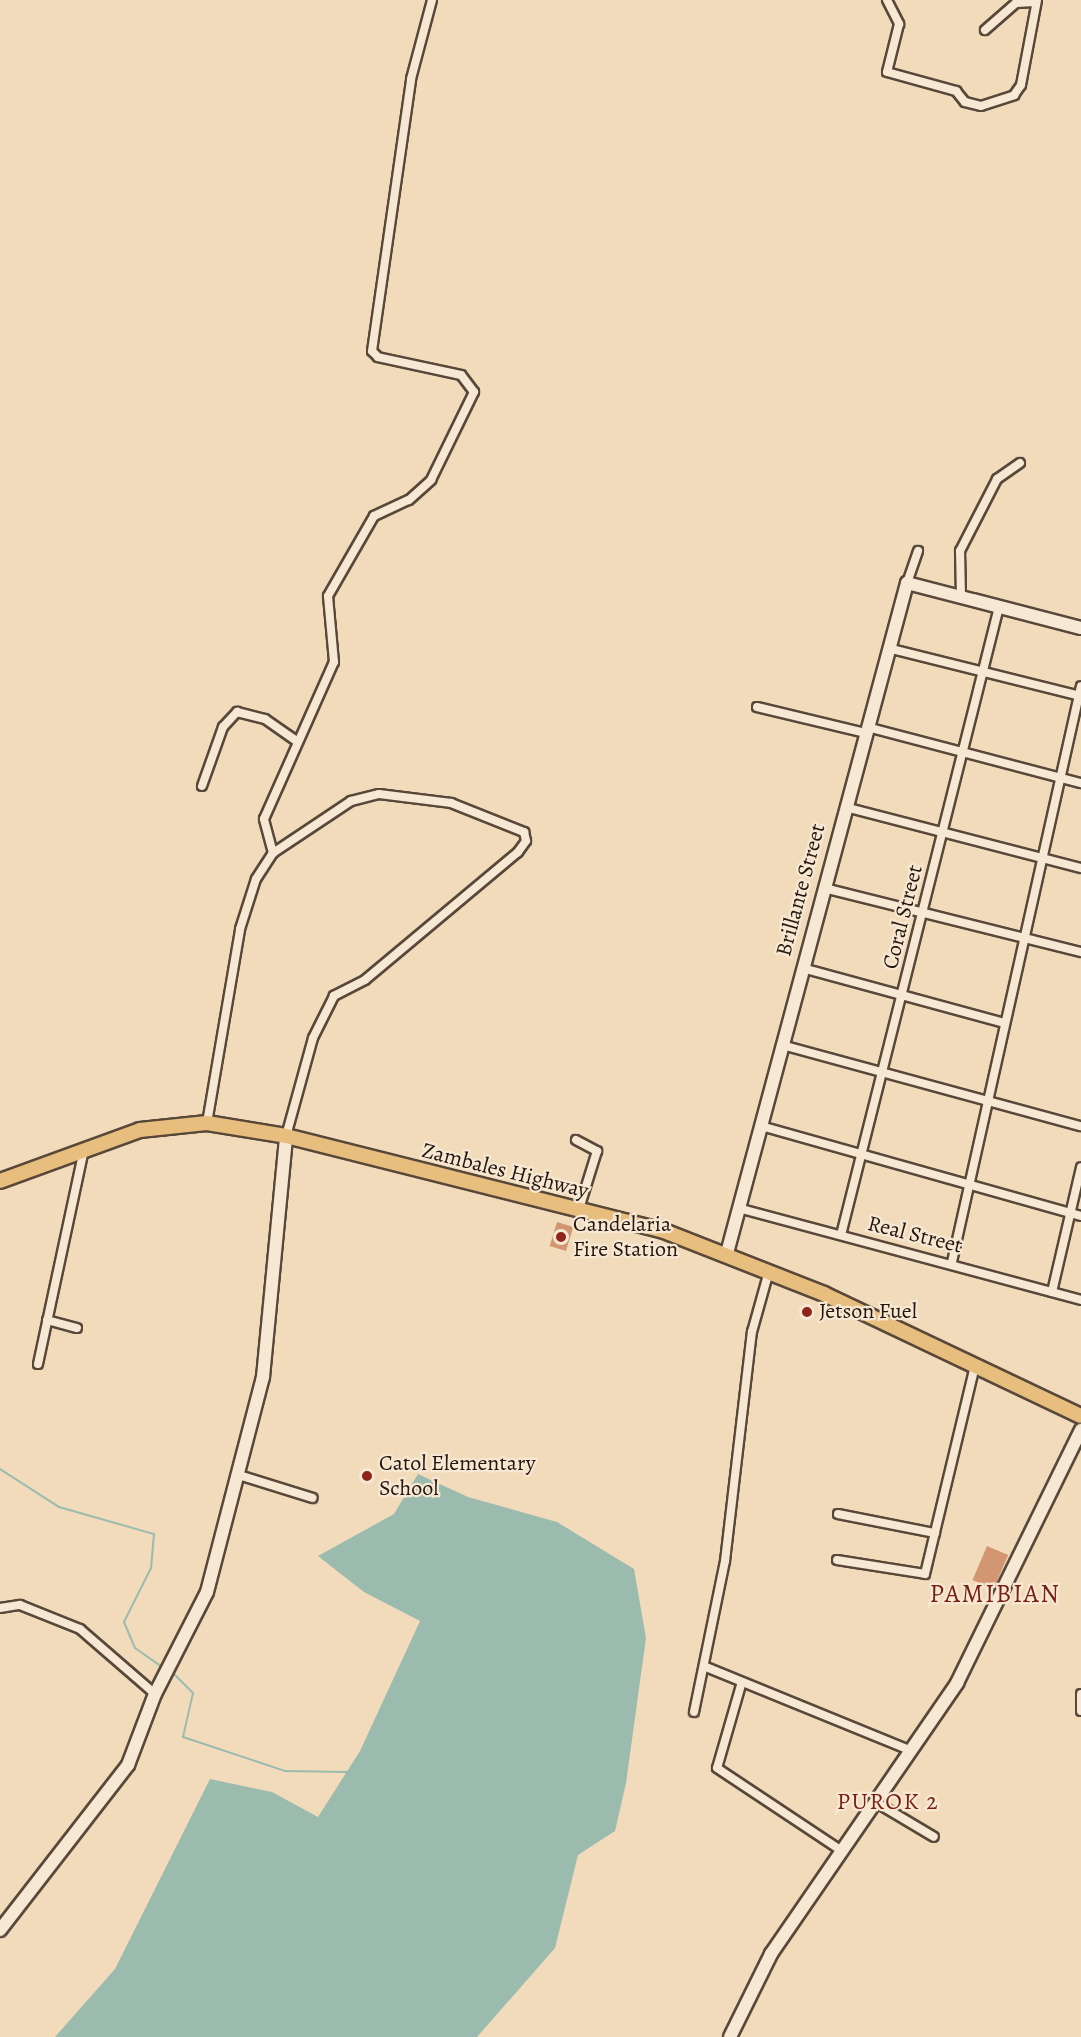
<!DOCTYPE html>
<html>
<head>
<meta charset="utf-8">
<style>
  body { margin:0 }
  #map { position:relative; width:1081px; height:2037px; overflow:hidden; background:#f1dbbb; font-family:Alegreya,serif }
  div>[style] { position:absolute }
  .water>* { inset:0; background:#9bbbaf }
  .stream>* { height:2px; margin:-1px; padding:0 1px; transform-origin:1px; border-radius:1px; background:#9bbbaf }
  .building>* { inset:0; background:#d29672; transform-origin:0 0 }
  .roads { filter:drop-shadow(2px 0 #584839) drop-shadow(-2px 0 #584839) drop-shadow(0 2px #584839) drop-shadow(0 -2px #584839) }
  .street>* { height:8px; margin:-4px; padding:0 4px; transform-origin:4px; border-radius:4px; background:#f6e8d3 }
  .secondary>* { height:12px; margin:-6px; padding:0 6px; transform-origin:6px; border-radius:6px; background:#f6e8d3 }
  .primary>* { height:14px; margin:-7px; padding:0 7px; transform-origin:7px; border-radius:7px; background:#e8be7e }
  .dots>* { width:16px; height:16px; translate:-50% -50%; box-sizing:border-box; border:3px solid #f6e8d3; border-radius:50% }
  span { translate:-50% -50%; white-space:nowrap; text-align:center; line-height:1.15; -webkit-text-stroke:4.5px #f6e8d3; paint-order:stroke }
  .street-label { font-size:22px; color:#25170e }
  .poi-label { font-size:22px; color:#25170e }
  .left { translate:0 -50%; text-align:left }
  .neighbourhood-label { font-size:24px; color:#7a1f14; letter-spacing:1.5px }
  .quarter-label { font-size:26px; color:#7a1f14; letter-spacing:1.5px }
</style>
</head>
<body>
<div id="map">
  <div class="water">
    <i style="clip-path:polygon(418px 1474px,468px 1497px,557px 1522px,634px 1569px,646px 1638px,626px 1783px,615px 1831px,578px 1855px,555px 1948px,477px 2037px,55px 2037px,115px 1969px,210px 1779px,272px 1792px,318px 1817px,360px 1751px,420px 1621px,364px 1592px,318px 1556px,394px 1514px)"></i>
  </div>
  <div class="stream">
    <i style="left:0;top:1469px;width:70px;rotate:32.8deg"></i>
    <i style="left:59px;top:1507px;width:99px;rotate:15.9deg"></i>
    <i style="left:154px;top:1534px;width:34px;rotate:95deg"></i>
    <i style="left:151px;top:1568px;width:60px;rotate:116.6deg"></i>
    <i style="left:124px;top:1622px;width:28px;rotate:67deg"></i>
    <i style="left:135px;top:1648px;width:35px;rotate:35deg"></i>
    <i style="left:172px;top:1672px;width:30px;rotate:45deg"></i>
    <i style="left:193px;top:1693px;width:45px;rotate:102.8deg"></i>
    <i style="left:183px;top:1737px;width:108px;rotate:18.4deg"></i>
    <i style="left:285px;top:1771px;width:62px;rotate:0.9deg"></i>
  </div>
  <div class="building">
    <i style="left:557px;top:1222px;width:17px;height:25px;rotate:17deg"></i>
    <i style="left:987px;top:1546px;width:23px;height:37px;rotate:23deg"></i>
  </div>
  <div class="roads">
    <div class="street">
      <i style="left:887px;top:0;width:27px;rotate:63deg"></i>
      <i style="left:899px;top:24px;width:49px;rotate:104deg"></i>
      <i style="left:887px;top:72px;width:72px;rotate:15.4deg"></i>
      <i style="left:956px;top:91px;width:14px;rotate:51deg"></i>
      <i style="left:965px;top:102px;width:16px;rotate:14deg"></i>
      <i style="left:981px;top:106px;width:35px;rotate:-18deg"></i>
      <i style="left:1014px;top:95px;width:12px;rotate:-55deg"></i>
      <i style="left:1021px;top:85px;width:86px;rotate:-79.3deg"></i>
      <i style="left:985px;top:30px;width:41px;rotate:-41.1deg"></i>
      <i style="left:1016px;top:3px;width:19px;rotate:-3deg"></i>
      <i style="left:907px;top:583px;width:34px;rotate:-71deg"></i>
      <i style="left:961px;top:597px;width:46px;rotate:-91.2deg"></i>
      <i style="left:960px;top:551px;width:81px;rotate:-62.8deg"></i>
      <i style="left:997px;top:479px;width:28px;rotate:-35deg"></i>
      <i style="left:888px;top:648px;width:199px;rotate:14deg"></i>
      <i style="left:757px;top:707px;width:111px;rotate:13.5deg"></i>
      <i style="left:867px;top:727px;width:221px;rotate:14.7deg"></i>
      <i style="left:202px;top:786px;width:63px;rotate:-70.4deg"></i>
      <i style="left:223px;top:727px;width:21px;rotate:-47deg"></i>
      <i style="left:237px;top:712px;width:29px;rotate:14deg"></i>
      <i style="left:265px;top:719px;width:40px;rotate:34.9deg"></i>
      <i style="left:845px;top:807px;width:244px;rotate:14.5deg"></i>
      <i style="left:273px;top:853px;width:35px;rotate:-105deg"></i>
      <i style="left:264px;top:819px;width:172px;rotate:-66deg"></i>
      <i style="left:334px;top:662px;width:66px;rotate:-95.2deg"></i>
      <i style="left:328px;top:596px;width:92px;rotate:-60.1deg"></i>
      <i style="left:374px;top:516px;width:38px;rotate:-25deg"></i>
      <i style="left:409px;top:500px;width:30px;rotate:-42deg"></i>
      <i style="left:431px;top:480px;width:98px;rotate:-64deg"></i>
      <i style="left:474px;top:392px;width:21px;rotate:-127deg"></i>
      <i style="left:461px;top:375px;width:85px;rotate:-167.8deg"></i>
      <i style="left:378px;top:357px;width:8px;rotate:-135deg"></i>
      <i style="left:372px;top:351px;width:275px;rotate:-81.8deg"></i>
      <i style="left:411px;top:79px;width:82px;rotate:-75.1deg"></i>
      <i style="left:824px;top:888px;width:265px;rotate:14deg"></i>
      <i style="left:802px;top:968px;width:210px;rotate:15.2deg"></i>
      <i style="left:782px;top:1045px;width:310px;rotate:15.2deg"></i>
      <i style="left:207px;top:1123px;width:197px;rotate:-80.3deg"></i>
      <i style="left:240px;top:929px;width:52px;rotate:-72.3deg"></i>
      <i style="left:256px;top:879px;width:31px;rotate:-57deg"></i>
      <i style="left:273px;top:853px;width:94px;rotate:-33.7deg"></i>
      <i style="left:351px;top:801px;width:29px;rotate:-14deg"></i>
      <i style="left:379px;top:794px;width:73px;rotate:7.1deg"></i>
      <i style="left:451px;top:803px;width:79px;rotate:21.7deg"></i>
      <i style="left:524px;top:832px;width:9px;rotate:77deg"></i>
      <i style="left:526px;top:841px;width:14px;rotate:126deg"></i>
      <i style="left:518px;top:852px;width:199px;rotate:140.1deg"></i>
      <i style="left:365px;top:980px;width:35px;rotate:153deg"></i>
      <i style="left:334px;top:996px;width:47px;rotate:116.6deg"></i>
      <i style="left:313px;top:1038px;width:102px;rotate:105.4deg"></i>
      <i style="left:761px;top:1126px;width:332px;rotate:15.7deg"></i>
      <i style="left:576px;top:1140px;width:24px;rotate:28deg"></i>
      <i style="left:597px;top:1151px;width:64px;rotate:107.3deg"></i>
      <i style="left:738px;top:1208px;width:355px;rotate:15deg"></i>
      <i style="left:841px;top:1235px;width:648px;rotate:-75.88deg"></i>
      <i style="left:952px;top:1262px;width:590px;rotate:-77.38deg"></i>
      <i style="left:1052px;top:1292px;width:128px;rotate:-76.9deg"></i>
      <i style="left:47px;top:1320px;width:31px;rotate:15deg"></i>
      <i style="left:38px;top:1364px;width:220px;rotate:-77.9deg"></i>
      <i style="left:239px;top:1475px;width:77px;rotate:17.3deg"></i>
      <i style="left:838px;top:1514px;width:99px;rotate:11.1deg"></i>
      <i style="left:837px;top:1560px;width:89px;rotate:9deg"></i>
      <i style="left:925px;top:1574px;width:214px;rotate:-76.5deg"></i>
      <i style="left:0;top:1608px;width:20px;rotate:-9deg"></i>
      <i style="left:20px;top:1605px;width:65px;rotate:21.8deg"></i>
      <i style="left:80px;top:1629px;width:99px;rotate:40.9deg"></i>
      <i style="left:706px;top:1667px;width:222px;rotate:22.2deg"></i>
      <i style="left:741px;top:1685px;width:86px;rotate:106.1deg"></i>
      <i style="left:717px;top:1768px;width:150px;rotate:33.6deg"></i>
      <i style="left:1081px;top:1694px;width:17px;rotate:90deg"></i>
      <i style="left:694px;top:1712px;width:154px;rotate:-78.4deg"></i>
      <i style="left:725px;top:1561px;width:231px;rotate:-83.3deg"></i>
      <i style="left:752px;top:1332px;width:63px;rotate:-74.4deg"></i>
      <i style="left:877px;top:1803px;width:66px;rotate:30.8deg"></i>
    </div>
    <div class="secondary">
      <i style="left:727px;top:1253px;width:694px;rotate:-74.96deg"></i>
      <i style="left:907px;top:583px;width:180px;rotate:14.5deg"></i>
      <i style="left:0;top:1930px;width:209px;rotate:-52.2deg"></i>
      <i style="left:128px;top:1765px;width:76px;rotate:-69.2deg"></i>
      <i style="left:155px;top:1694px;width:114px;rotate:-63deg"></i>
      <i style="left:207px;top:1592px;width:222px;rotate:-75.4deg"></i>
      <i style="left:263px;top:1377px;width:242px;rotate:-84.5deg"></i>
      <i style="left:730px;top:2037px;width:93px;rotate:-63.7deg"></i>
      <i style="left:771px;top:1954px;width:329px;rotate:-55.5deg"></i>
      <i style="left:957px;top:1683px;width:282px;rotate:-63.9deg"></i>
    </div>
    <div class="primary">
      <i style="left:0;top:1181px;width:149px;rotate:-20deg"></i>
      <i style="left:140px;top:1130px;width:67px;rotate:-6deg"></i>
      <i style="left:207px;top:1123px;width:80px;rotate:9.3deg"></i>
      <i style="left:286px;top:1136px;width:390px;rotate:14.1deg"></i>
      <i style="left:664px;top:1231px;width:172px;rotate:21.5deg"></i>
      <i style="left:824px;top:1294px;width:284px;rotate:25.4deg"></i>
    </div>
  </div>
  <div class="dots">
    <i style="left:561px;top:1237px;background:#8f2418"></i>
    <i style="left:807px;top:1312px;background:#8f2418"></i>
    <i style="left:367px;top:1476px;background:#8f2418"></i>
  </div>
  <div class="street-label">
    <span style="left:801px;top:890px;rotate:-75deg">Brillante Street</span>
    <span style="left:903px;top:917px;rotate:-76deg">Coral Street</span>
    <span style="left:505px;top:1171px;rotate:14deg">Zambales Highway</span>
    <span style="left:915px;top:1235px;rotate:14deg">Real Street</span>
  </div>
  <div class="poi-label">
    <span class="left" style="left:573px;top:1237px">Candelaria<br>Fire Station</span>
    <span class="left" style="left:819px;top:1312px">Jetson Fuel</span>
    <span class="left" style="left:379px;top:1476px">Catol Elementary<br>School</span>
  </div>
  <div class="neighbourhood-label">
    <span style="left:888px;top:1802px">PUROK 2</span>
  </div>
  <div class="quarter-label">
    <span style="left:995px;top:1594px">PAMIBIAN</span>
  </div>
</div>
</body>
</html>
